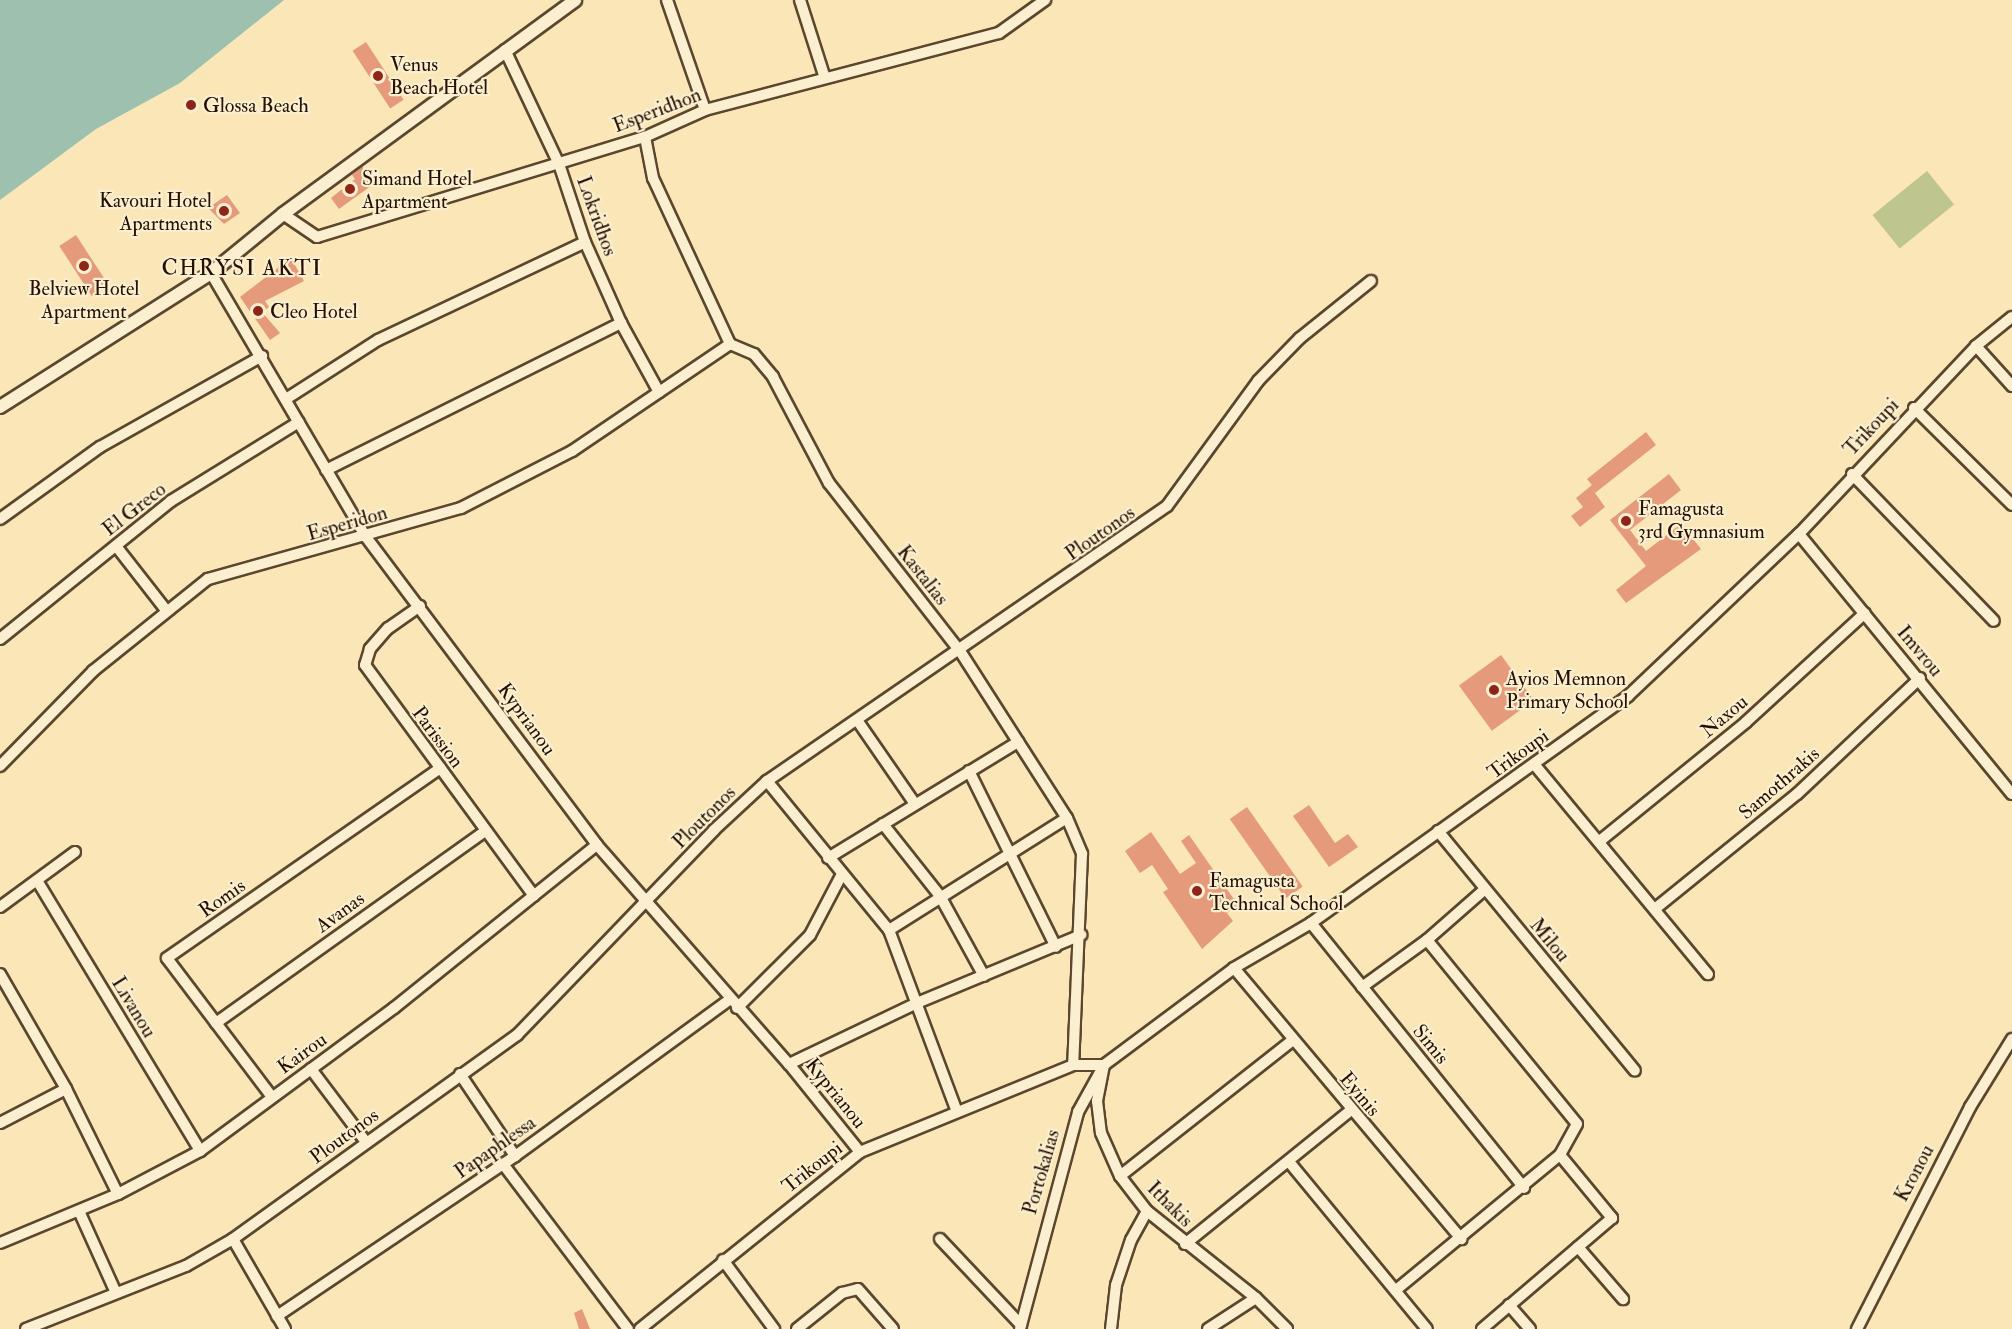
<!DOCTYPE html>
<html>
<head>
<meta charset="utf-8">
<style>
  body { margin:0 }
  #map { position:relative; width:2012px; height:1329px; overflow:hidden; background:#fae6b6; font-family:"IM FELL Double Pica",serif }
  div>[style] { position:absolute }
  .green>* { inset:0; background:#bec58e; transform-origin:0 0 }
  .water>* { inset:0; background:#9ec0af }
  .building>* { inset:0; background:#e59a7c; transform-origin:0 0 }
  .roads { filter:drop-shadow(2px 0 #5b462e) drop-shadow(-2px 0 #5b462e) drop-shadow(0 2px #5b462e) drop-shadow(0 -2px #5b462e) }
  .minor>* { height:10px; margin:-5px; padding:0 5px; transform-origin:5px; border-radius:5px; background:#fcefd0 }
  .tertiary>* { height:12px; margin:-6px; padding:0 6px; transform-origin:6px; border-radius:6px; background:#fcefd0 }
  .dots>* { width:16px; height:16px; translate:-50% -50%; box-sizing:border-box; border:3px solid #fcefd0; border-radius:50% }
  span { translate:-50% -50%; white-space:nowrap; text-align:center; line-height:1.15; -webkit-text-stroke:4.5px #fcefd0; paint-order:stroke }
  .poi-label { font-size:20px; color:#261100 }
  .left { translate:0 -50%; text-align:left }
  .right { translate:-100% -50%; text-align:right }
  .street-label { font-size:20px; color:#261100 }
  .quarter-label { font-size:22px; color:#261100; letter-spacing:1.5px }
</style>
</head>
<body>
<div id="map">
  <div class="green">
    <i style="left:1927px;top:171px;width:43px;height:70px;rotate:51deg"></i>
  </div>
  <div class="water">
    <i style="clip-path:polygon(0 0,284px 0,180px 83px,96px 129px,0 200px)"></i>
  </div>
  <div class="building">
    <i style="left:366px;top:42px;width:69px;height:16px;rotate:57deg"></i>
    <i style="clip-path:polygon(362px 166px,375px 183px,339px 209px,331px 198px,355px 179px,352px 175px)"></i>
    <i style="clip-path:polygon(227px 195px,240px 213px,224px 224px,208px 208px)"></i>
    <i style="left:76px;top:235px;width:60px;height:20px;rotate:57deg"></i>
    <i style="clip-path:polygon(291px 258px,304px 281px,265px 301px,269px 307px,262px 312px,280px 333px,270px 340px,240px 297px)"></i>
    <i style="clip-path:polygon(1646px 432px,1656px 445px,1595px 493px,1605px 507px,1580px 527px,1571px 516px,1583px 507px,1576px 498px,1592px 485px,1587px 479px)"></i>
    <i style="clip-path:polygon(1669px 474px,1681px 490px,1630px 530px,1646px 551px,1681px 524px,1701px 549px,1626px 603px,1616px 590px,1646px 566px,1610px 520px)"></i>
    <i style="left:1501px;top:655px;width:56px;height:52px;rotate:54deg"></i>
    <i style="clip-path:polygon(1309px 805px,1335px 843px,1348px 834px,1358px 847px,1329px 867px,1293px 816px)"></i>
    <i style="left:1247px;top:807px;width:97px;height:21px;rotate:55deg"></i>
    <i style="clip-path:polygon(1151px 832px,1180px 874px,1196px 863px,1181px 841px,1189px 835px,1238px 905px,1227px 913px,1233px 921px,1202px 949px,1163px 892px,1168px 889px,1152px 865px,1140px 873px,1125px 851px)"></i>
    <i style="clip-path:polygon(582px 1309px,590px 1329px,579px 1329px,574px 1313px)"></i>
  </div>
  <div class="roads">
    <div class="minor">
      <i style="left:667px;top:0;width:116px;rotate:70.9deg"></i>
      <i style="left:800px;top:0;width:79px;rotate:72.3deg"></i>
      <i style="left:505px;top:50px;width:126px;rotate:64.7deg"></i>
      <i style="left:559px;top:164px;width:82px;rotate:71.6deg"></i>
      <i style="left:585px;top:242px;width:89px;rotate:66deg"></i>
      <i style="left:621px;top:323px;width:79px;rotate:61.2deg"></i>
      <i style="left:645px;top:137px;width:42px;rotate:79deg"></i>
      <i style="left:653px;top:178px;width:183px;rotate:65.1deg"></i>
      <i style="left:730px;top:344px;width:26px;rotate:23deg"></i>
      <i style="left:754px;top:354px;width:30px;rotate:50deg"></i>
      <i style="left:773px;top:377px;width:120px;rotate:62.2deg"></i>
      <i style="left:829px;top:483px;width:213px;rotate:52.1deg"></i>
      <i style="left:960px;top:651px;width:198px;rotate:57.4deg"></i>
      <i style="left:1067px;top:818px;width:39px;rotate:67deg"></i>
      <i style="left:1082px;top:854px;width:211px;rotate:92.4deg"></i>
      <i style="left:283px;top:214px;width:41px;rotate:34.1deg"></i>
      <i style="left:317px;top:237px;width:343px;rotate:-17deg"></i>
      <i style="left:645px;top:137px;width:66px;rotate:-24.2deg"></i>
      <i style="left:705px;top:110px;width:304px;rotate:-14.7deg"></i>
      <i style="left:999px;top:33px;width:57px;rotate:-35.7deg"></i>
      <i style="left:211px;top:273px;width:306px;rotate:59.6deg"></i>
      <i style="left:366px;top:537px;width:385px;rotate:53.1deg"></i>
      <i style="left:597px;top:845px;width:291px;rotate:48.8deg"></i>
      <i style="left:789px;top:1064px;width:113px;rotate:51.1deg"></i>
      <i style="left:1976px;top:346px;width:54px;rotate:48deg"></i>
      <i style="left:286px;top:399px;width:109px;rotate:-32.7deg"></i>
      <i style="left:378px;top:340px;width:229px;rotate:-25.3deg"></i>
      <i style="left:1914px;top:408px;width:138px;rotate:44.7deg"></i>
      <i style="left:326px;top:470px;width:330px;rotate:-26.5deg"></i>
      <i style="left:1852px;top:474px;width:204px;rotate:46deg"></i>
      <i style="left:0;top:519px;width:123px;rotate:-35.8deg"></i>
      <i style="left:100px;top:447px;width:186px;rotate:-29.3deg"></i>
      <i style="left:1799px;top:534px;width:336px;rotate:50.7deg"></i>
      <i style="left:116px;top:546px;width:81px;rotate:52deg"></i>
      <i style="left:420px;top:606px;width:39px;rotate:145deg"></i>
      <i style="left:388px;top:628px;width:28px;rotate:131deg"></i>
      <i style="left:370px;top:649px;width:17px;rotate:107deg"></i>
      <i style="left:365px;top:665px;width:286px;rotate:53.8deg"></i>
      <i style="left:0;top:639px;width:220px;rotate:-38.9deg"></i>
      <i style="left:171px;top:501px;width:150px;rotate:-31.7deg"></i>
      <i style="left:857px;top:720px;width:102px;rotate:55.4deg"></i>
      <i style="left:1534px;top:764px;width:273px;rotate:50.4deg"></i>
      <i style="left:0;top:766px;width:133px;rotate:-45.6deg"></i>
      <i style="left:93px;top:671px;width:147px;rotate:-38.7deg"></i>
      <i style="left:208px;top:579px;width:263px;rotate:-15.7deg"></i>
      <i style="left:461px;top:508px;width:125px;rotate:-27.2deg"></i>
      <i style="left:572px;top:451px;width:191px;rotate:-34.1deg"></i>
      <i style="left:969px;top:771px;width:196px;rotate:63.7deg"></i>
      <i style="left:767px;top:781px;width:193px;rotate:50.7deg"></i>
      <i style="left:889px;top:930px;width:194px;rotate:69.5deg"></i>
      <i style="left:883px;top:824px;width:92px;rotate:51.6deg"></i>
      <i style="left:940px;top:896px;width:91px;rotate:61.2deg"></i>
      <i style="left:1438px;top:831px;width:310px;rotate:50.6deg"></i>
      <i style="left:1601px;top:840px;width:187px;rotate:-39.1deg"></i>
      <i style="left:1746px;top:722px;width:161px;rotate:-42.5deg"></i>
      <i style="left:828px;top:858px;width:223px;rotate:-31.4deg"></i>
      <i style="left:38px;top:882px;width:314px;rotate:58.9deg"></i>
      <i style="left:0;top:907px;width:93px;rotate:-36.3deg"></i>
      <i style="left:1656px;top:908px;width:181px;rotate:-39deg"></i>
      <i style="left:1797px;top:794px;width:169px;rotate:-43.3deg"></i>
      <i style="left:1311px;top:923px;width:340px;rotate:51.2deg"></i>
      <i style="left:889px;top:930px;width:210px;rotate:-32.2deg"></i>
      <i style="left:1427px;top:940px;width:237px;rotate:50.8deg"></i>
      <i style="left:1577px;top:1124px;width:35px;rotate:119deg"></i>
      <i style="left:1234px;top:968px;width:354px;rotate:50deg"></i>
      <i style="left:0;top:974px;width:133px;rotate:60.1deg"></i>
      <i style="left:66px;top:1089px;width:117px;rotate:63.7deg"></i>
      <i style="left:1362px;top:987px;width:80px;rotate:-35.9deg"></i>
      <i style="left:1427px;top:940px;width:77px;rotate:-41.3deg"></i>
      <i style="left:737px;top:1008px;width:103px;rotate:-45deg"></i>
      <i style="left:810px;top:935px;width:69px;rotate:-62.3deg"></i>
      <i style="left:216px;top:1023px;width:330px;rotate:-35.5deg"></i>
      <i style="left:789px;top:1064px;width:142px;rotate:-25.5deg"></i>
      <i style="left:917px;top:1003px;width:178px;rotate:-22.5deg"></i>
      <i style="left:311px;top:1069px;width:91px;rotate:53deg"></i>
      <i style="left:460px;top:1074px;width:99px;rotate:56.1deg"></i>
      <i style="left:272px;top:1097px;width:174px;rotate:-127.1deg"></i>
      <i style="left:167px;top:958px;width:333px;rotate:-34.8deg"></i>
      <i style="left:0;top:1123px;width:74px;rotate:-27.3deg"></i>
      <i style="left:1290px;top:1163px;width:215px;rotate:50.5deg"></i>
      <i style="left:503px;top:1164px;width:207px;rotate:52.9deg"></i>
      <i style="left:1120px;top:1176px;width:220px;rotate:-38.2deg"></i>
      <i style="left:79px;top:1211px;width:90px;rotate:65.7deg"></i>
      <i style="left:233px;top:1239px;width:104px;rotate:60deg"></i>
      <i style="left:940px;top:1239px;width:118px;rotate:46.7deg"></i>
      <i style="left:0;top:1243px;width:128px;rotate:-22.6deg"></i>
      <i style="left:118px;top:1194px;width:93px;rotate:-27.7deg"></i>
      <i style="left:200px;top:1151px;width:241px;rotate:-36.4deg"></i>
      <i style="left:394px;top:1008px;width:260px;rotate:-38.8deg"></i>
      <i style="left:1185px;top:1244px;width:212px;rotate:-38.9deg"></i>
      <i style="left:1578px;top:1247px;width:69px;rotate:49.1deg"></i>
      <i style="left:723px;top:1260px;width:86px;rotate:53.5deg"></i>
      <i style="left:1396px;top:1290px;width:212px;rotate:-39.5deg"></i>
      <i style="left:1560px;top:1155px;width:82px;rotate:50.5deg"></i>
      <i style="left:1612px;top:1218px;width:171px;rotate:139.5deg"></i>
      <i style="left:1509px;top:1305px;width:32px;rotate:49deg"></i>
      <i style="left:277px;top:1316px;width:287px;rotate:-33.9deg"></i>
      <i style="left:515px;top:1156px;width:265px;rotate:-36.1deg"></i>
      <i style="left:26px;top:1329px;width:172px;rotate:-21.5deg"></i>
      <i style="left:186px;top:1266px;width:54px;rotate:-29.9deg"></i>
      <i style="left:233px;top:1239px;width:350px;rotate:-35.7deg"></i>
      <i style="left:517px;top:1035px;width:284px;rotate:-46.1deg"></i>
      <i style="left:714px;top:830px;width:72px;rotate:-42.8deg"></i>
      <i style="left:767px;top:781px;width:485px;rotate:-34.5deg"></i>
      <i style="left:1167px;top:506px;width:155px;rotate:-53.9deg"></i>
      <i style="left:1258px;top:381px;width:60px;rotate:-45.7deg"></i>
      <i style="left:1300px;top:338px;width:91px;rotate:-38.8deg"></i>
      <i style="left:640px;top:1329px;width:282px;rotate:-38.8deg"></i>
      <i style="left:860px;top:1152px;width:230px;rotate:-22.2deg"></i>
      <i style="left:1073px;top:1065px;width:31px"></i>
      <i style="left:1104px;top:1065px;width:37px;rotate:101deg"></i>
      <i style="left:1097px;top:1101px;width:32px;rotate:83deg"></i>
      <i style="left:1101px;top:1133px;width:47px;rotate:66.2deg"></i>
      <i style="left:1120px;top:1176px;width:44px;rotate:52.4deg"></i>
      <i style="left:1147px;top:1211px;width:139px;rotate:38.6deg"></i>
      <i style="left:1256px;top:1298px;width:44px;rotate:45deg"></i>
      <i style="left:797px;top:1329px;width:58px;rotate:-38.7deg"></i>
      <i style="left:842px;top:1293px;width:16px;rotate:-14deg"></i>
      <i style="left:858px;top:1289px;width:53px;rotate:48.8deg"></i>
      <i style="left:1020px;top:1329px;width:225px;rotate:-75deg"></i>
      <i style="left:1078px;top:1112px;width:54px;rotate:-61deg"></i>
      <i style="left:1104px;top:1065px;width:162px;rotate:-36.7deg"></i>
      <i style="left:1234px;top:968px;width:89px;rotate:-30.3deg"></i>
      <i style="left:1311px;top:923px;width:390px;rotate:-35.6deg"></i>
      <i style="left:1628px;top:696px;width:236px;rotate:-43.5deg"></i>
      <i style="left:1799px;top:534px;width:258px;rotate:-46.7deg"></i>
      <i style="left:1976px;top:346px;width:46px;rotate:-38.9deg"></i>
      <i style="left:1111px;top:1329px;width:44px;rotate:-83.5deg"></i>
      <i style="left:1116px;top:1285px;width:47px;rotate:-71.6deg"></i>
      <i style="left:1131px;top:1240px;width:33px;rotate:-61deg"></i>
      <i style="left:1208px;top:1329px;width:57px;rotate:-32.9deg"></i>
      <i style="left:1857px;top:1329px;width:249px;rotate:-63deg"></i>
      <i style="left:1970px;top:1107px;width:80px;rotate:-58.3deg"></i>
    </div>
    <div class="tertiary">
      <i style="left:0;top:407px;width:250px;rotate:-32.4deg"></i>
      <i style="left:211px;top:273px;width:93px;rotate:-39.3deg"></i>
      <i style="left:283px;top:214px;width:362px;rotate:-36.2deg"></i>
    </div>
  </div>
  <div class="dots">
    <i style="left:378px;top:76px;background:#8f2418"></i>
    <i style="left:191px;top:105px;background:#8f2418"></i>
    <i style="left:350px;top:189px;background:#8f2418"></i>
    <i style="left:224px;top:211px;background:#8f2418"></i>
    <i style="left:84px;top:266px;background:#8f2418"></i>
    <i style="left:258px;top:311px;background:#8f2418"></i>
    <i style="left:1626px;top:521px;background:#8f2418"></i>
    <i style="left:1494px;top:690px;background:#8f2418"></i>
    <i style="left:1197px;top:891px;background:#8f2418"></i>
  </div>
  <div class="poi-label">
    <span class="left" style="left:390px;top:76px">Venus<br>Beach Hotel</span>
    <span class="left" style="left:203px;top:105px">Glossa Beach</span>
    <span class="left" style="left:362px;top:190px">Simand Hotel<br>Apartment</span>
    <span class="right" style="left:212px;top:212px">Kavouri Hotel<br>Apartments</span>
    <span style="left:84px;top:300px">Belview Hotel<br>Apartment</span>
    <span class="left" style="left:270px;top:311px">Cleo Hotel</span>
    <span class="left" style="left:1638px;top:520px">Famagusta<br>3rd Gymnasium</span>
    <span class="left" style="left:1506px;top:690px">Ayios Memnon<br>Primary School</span>
    <span class="left" style="left:1209px;top:892px">Famagusta<br>Technical School</span>
  </div>
  <div class="street-label">
    <span style="left:657px;top:110px;rotate:-21deg">Esperidhon</span>
    <span style="left:597px;top:216px;rotate:70deg">Lokridhos</span>
    <span style="left:1871px;top:427px;rotate:-47deg">Trikoupi</span>
    <span style="left:134px;top:509px;rotate:-38deg">El Greco</span>
    <span style="left:347px;top:523px;rotate:-16deg">Esperidon</span>
    <span style="left:1100px;top:533px;rotate:-35deg">Ploutonos</span>
    <span style="left:923px;top:575px;rotate:52deg">Kastalias</span>
    <span style="left:1920px;top:651px;rotate:50deg">Imvrou</span>
    <span style="left:1724px;top:716px;rotate:-40deg">Naxou</span>
    <span style="left:527px;top:719px;rotate:54deg">Kyprianou</span>
    <span style="left:438px;top:737px;rotate:53deg">Parission</span>
    <span style="left:1518px;top:754px;rotate:-36deg">Trikoupi</span>
    <span style="left:1779px;top:783px;rotate:-41deg">Samothrakis</span>
    <span style="left:704px;top:817px;rotate:-45deg">Ploutonos</span>
    <span style="left:222px;top:898px;rotate:-35deg">Romis</span>
    <span style="left:340px;top:912px;rotate:-36deg">Avanas</span>
    <span style="left:1550px;top:940px;rotate:50deg">Milou</span>
    <span style="left:134px;top:1007px;rotate:59deg">Livanou</span>
    <span style="left:1431px;top:1044px;rotate:51deg">Simis</span>
    <span style="left:302px;top:1053px;rotate:-36deg">Kairou</span>
    <span style="left:836px;top:1093px;rotate:51deg">Kyprianou</span>
    <span style="left:1360px;top:1094px;rotate:50deg">Eyinis</span>
    <span style="left:344px;top:1136px;rotate:-36deg">Ploutonos</span>
    <span style="left:495px;top:1147px;rotate:-35deg">Papaphlessa</span>
    <span style="left:812px;top:1167px;rotate:-38deg">Trikoupi</span>
    <span style="left:1041px;top:1172px;rotate:-74deg">Portokalias</span>
    <span style="left:1914px;top:1173px;rotate:-62deg">Kronou</span>
    <span style="left:1170px;top:1204px;rotate:45deg">Ithakis</span>
  </div>
  <div class="quarter-label">
    <span style="left:242px;top:269px">CHRYSI AKTI</span>
  </div>
</div>
</body>
</html>
